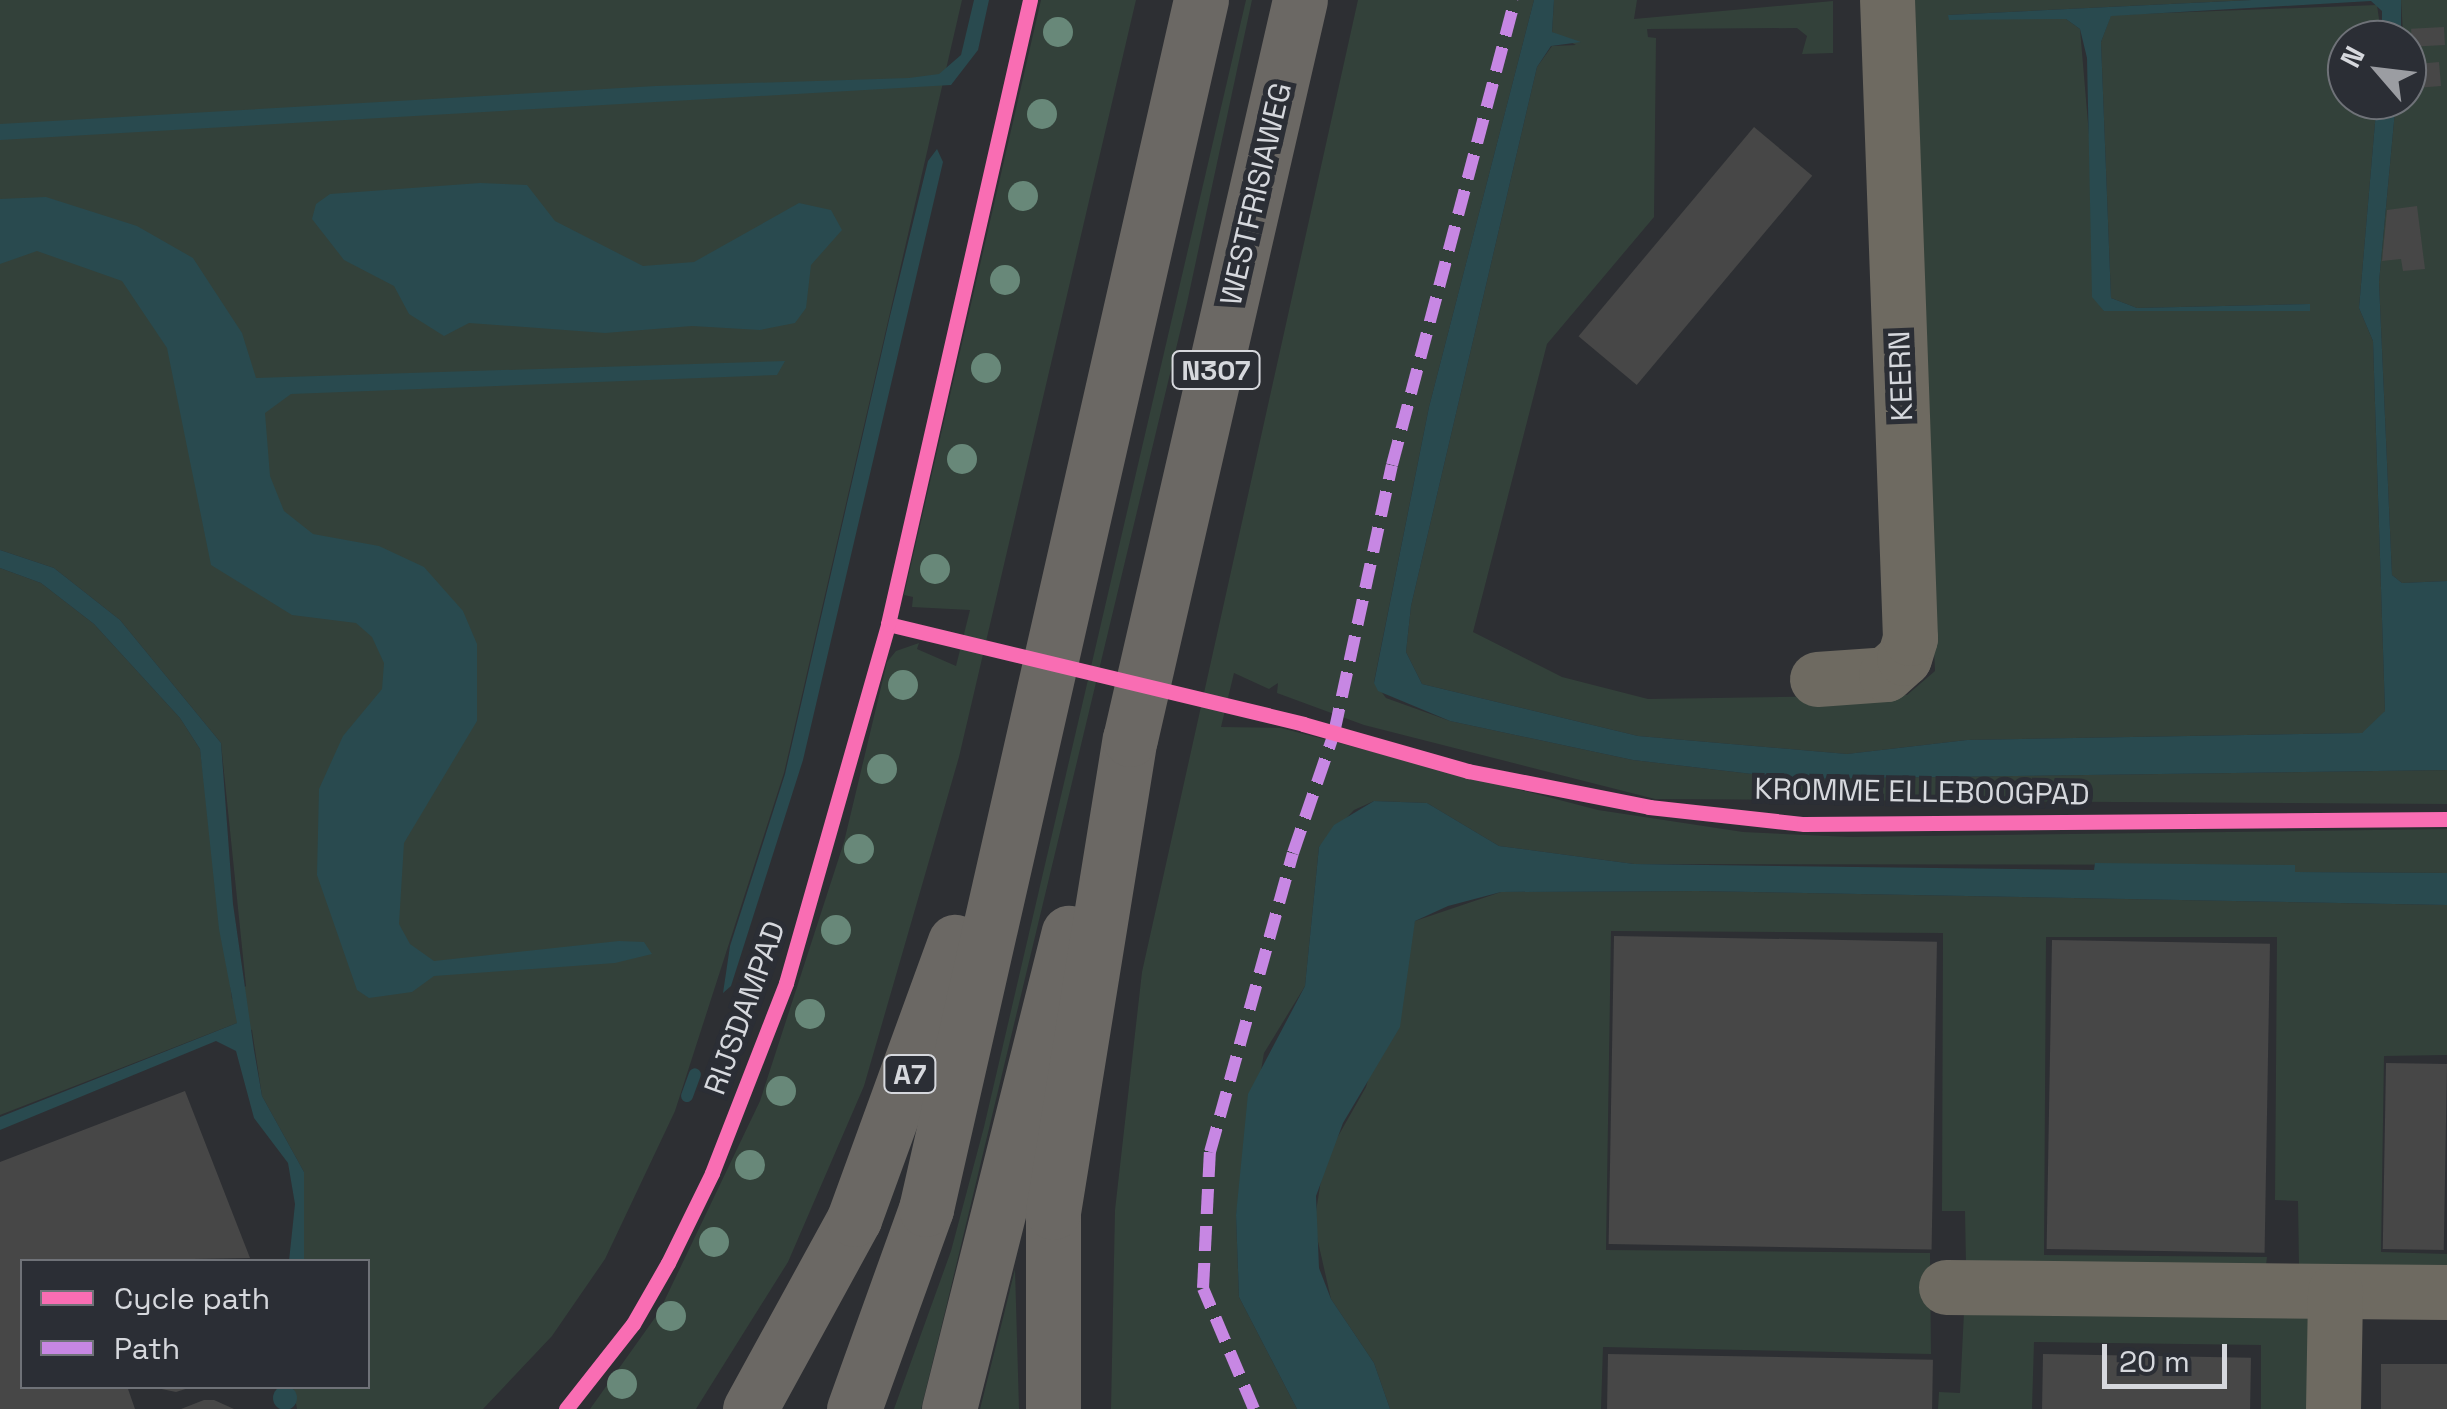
<!DOCTYPE html>
<html>
<head>
<meta charset="utf-8">
<style>
  body { margin:0 }
  #map { position:relative; width:2447px; height:1409px; overflow:hidden; background:#2d2f33; font-family:"Space Grotesk",sans-serif }
  div>[style] { position:absolute }
  .green>* { inset:0; background:#33413a }
  .water>* { inset:0; background:#294a4f }
  .round { border-radius:50% }
  .stream>* { height:12px; margin:-6px; padding:0 6px; transform-origin:6px; border-radius:6px; background:#294a4f }
  .building>* { inset:0; background:#474747; transform-origin:0 0 }
  .minor>* { height:55px; margin:-27.5px; padding:0 27.5px; transform-origin:27.5px; border-radius:27.5px; background:#6e6a61 }
  .highway>* { height:55px; margin:-27.5px; padding:0 27.5px; transform-origin:27.5px; border-radius:27.5px; background:#6b6864 }
  .quiet>* { height:12px; margin-top:-6px; transform-origin:0; background:repeating-linear-gradient(90deg,#c787e3 0 25px,transparent 0 37px) }
  .cycleway>* { height:15px; margin:-7.5px; padding:0 7.5px; transform-origin:7.5px; border-radius:7.5px; background:#f96db3 }
  .trees>* { width:30px; height:30px; margin:-15px; border-radius:50%; background:#688879 }
  span { translate:-50% -50%; white-space:nowrap; text-align:center; line-height:1.15; -webkit-text-stroke:10px #2b2e35; paint-order:stroke }
  .shield-label span { padding:2px 8px; background:#2b2e35; border:2px solid; border-radius:8px; -webkit-text-stroke-width:0 }
  .shield-label { font-size:28px; color:#d6d8dd; font-weight:700 }
  .street-label { font-size:30px; color:#d6d8dd }
  .legend { position:absolute; left:20px; top:1259px; width:350px; height:130px; box-sizing:border-box; background:#2b2e35; border:2px solid #6f7278; margin:0; padding:12px 18px; list-style:none; font-size:30px; color:#d6d8dd }
  .legend li { display:flex; align-items:center; gap:20px; height:50px }
  .legend b { width:50px; border:2px solid #6f7278 }
  .north { position:absolute; left:2327px; top:20px; width:100px; height:100px; box-sizing:border-box; background:#2b2e35; border:2px solid #6f7278; border-radius:50%; rotate:298deg; font-size:28px; font-weight:700; line-height:40px; text-align:center; color:#d6d8dd }
  .north::after { content:''; display:block; margin:auto; width:35px; height:45px; background:#9b9da2; clip-path:polygon(50% 0,100% 100%,50% 72%,0 100%) }
  .scale { position:absolute; left:2102px; top:1344px; width:125px; height:45px; box-sizing:border-box; border:5px solid #d6d8dd; border-top:0; padding-left:12px; font-size:30px; line-height:35px; white-space:nowrap; color:#d6d8dd; -webkit-text-stroke:8px #2b2e35; paint-order:stroke }
</style>
</head>
<body>
<div id="map">
  <div class="green">
    <i style="clip-path:polygon(0 0,962px 0,784px 773px,675px 1111px,605px 1259px,552px 1336px,483px 1409px,297px 1409px,293px 1387px,368px 1386px,368px 1262px,304px 1261px,304px 1172px,262px 1096px,252px 1030px,237px 1023px,0 1115px,0 568px,41px 583px,94px 624px,180px 718px,200px 749px,232px 999px,246px 986px,221px 743px,120px 620px,54px 568px,0 550px)"></i>
    <i style="clip-path:polygon(1041px 0,1136px 0,959px 757px,864px 1086px,788px 1262px,696px 1409px,590px 1409px,659px 1312px,760px 1101px,844px 842px,887px 662px,896px 651px,919px 643px,917px 649px,956px 666px,970px 610px,912px 607px,913px 597px,904px 595px)"></i>
    <i style="clip-path:polygon(1246px 0,1252px 0,1187px 303px,945px 1312px,921px 1409px,894px 1409px,951px 1251px,984px 1127px)"></i>
    <i style="clip-path:polygon(1358px 0,1534px 0,1429px 407px,1374px 682px,1386px 698px,1450px 721px,1633px 760px,1795px 779px,2447px 770px,2447px 804px,1655px 799px,1364px 725px,1277px 693px,1278px 683px,1269px 689px,1234px 673px,1221px 727px,1281px 728px,1598px 810px,1743px 832px,1850px 837px,2447px 829px,2447px 873px,2295px 872px,2295px 865px,1634px 864px,1499px 846px,1427px 803px,1374px 801px,1354px 810px,1319px 847px,1305px 986px,1264px 1053px,1236px 1215px,1239px 1297px,1297px 1409px,1111px 1409px,1115px 1210px,1142px 972px)"></i>
    <i style="clip-path:polygon(1554px 0,1637px 0,1634px 19px,1833px 1px,1833px 53px,1802px 54px,1807px 36px,1797px 28px,1647px 29px,1648px 37px,1656px 38px,1654px 217px,1547px 344px,1473px 632px,1562px 677px,1648px 699px,1907px 695px,1935px 671px,1919px 324px,1915px 0,2252px 0,1948px 15px,2066px 19px,2080px 29px,2104px 311px,2310px 310px,2309px 304px,2137px 308px,2111px 298px,2101px 42px,2111px 15px,2377px 5px,2382px 40px,2347px 40px,2347px 100px,2377px 100px,2359px 308px,2373px 341px,2385px 711px,2377px 724px,2362px 733px,1967px 740px,1847px 754px,1638px 736px,1422px 684px,1406px 652px,1411px 606px,1537px 67px,1552px 46px,1576px 45px,1552px 32px)"></i>
    <i style="clip-path:polygon(2401px 0,2447px 0,2447px 581px,2402px 583px,2392px 575px,2379px 282px,2396px 100px,2407px 100px)"></i>
    <i style="clip-path:polygon(1697px 891px,2447px 905px,2447px 1055px,2384px 1056px,2381px 1252px,2447px 1254px,2447px 1275px,2299px 1267px,2298px 1201px,2275px 1200px,2277px 937px,2046px 937px,2044px 1255px,2267px 1257px,2266px 1265px,1966px 1265px,1965px 1211px,1942px 1211px,1943px 933px,1611px 931px,1606px 1250px,1930px 1253px,1931px 1354px,1603px 1347px,1601px 1409px,1390px 1409px,1374px 1363px,1331px 1299px,1314px 1224px,1324px 1161px,1366px 1087px,1415px 921px,1501px 892px)"></i>
    <i style="clip-path:polygon(1015px 1269px,1019px 1409px,980px 1409px,1004px 1314px)"></i>
    <i style="clip-path:polygon(2311px 1309px,2308px 1409px,2261px 1409px,2261px 1345px,2034px 1342px,2032px 1409px,1938px 1409px,1939px 1392px,1960px 1393px,1964px 1312px)"></i>
  </div>
  <div class="water">
    <i style="clip-path:polygon(974px 0,989px 0,978px 50px,951px 85px,0 140px,0 124px,656px 86px,909px 78px,939px 74px,961px 55px)"></i>
    <i style="clip-path:polygon(1534px 0,1554px 0,1552px 32px,1581px 42px,1551px 46px,1537px 67px,1411px 606px,1406px 652px,1422px 684px,1638px 736px,1847px 754px,1967px 740px,2362px 733px,2385px 711px,2373px 341px,2359px 308px,2377px 100px,2396px 100px,2379px 282px,2392px 575px,2402px 583px,2447px 581px,2447px 770px,1795px 779px,1633px 760px,1450px 721px,1378px 691px,1374px 683px,1429px 407px)"></i>
    <i style="clip-path:polygon(2252px 0,2401px 0,2401px 40px,2382px 40px,2382px 11px,2371px 1px,2111px 16px,2101px 42px,2111px 298px,2137px 308px,2310px 304px,2310px 311px,2104px 311px,2092px 297px,2087px 58px,2080px 29px,2066px 19px,1949px 20px,1948px 15px)"></i>
    <i style="clip-path:polygon(937px 149px,943px 162px,803px 760px,731px 986px,723px 993px,730px 946px,785px 774px,890px 316px,928px 161px)"></i>
    <i style="clip-path:polygon(480px 183px,527px 185px,555px 221px,643px 266px,694px 262px,799px 203px,831px 210px,842px 230px,811px 265px,806px 308px,795px 323px,760px 330px,692px 326px,605px 333px,469px 323px,444px 336px,409px 314px,394px 286px,344px 260px,312px 219px,316px 204px,330px 194px)"></i>
    <i style="clip-path:polygon(46px 197px,137px 226px,193px 258px,242px 333px,256px 378px,785px 361px,777px 375px,291px 394px,265px 413px,270px 476px,284px 511px,313px 534px,379px 546px,424px 567px,463px 611px,477px 644px,477px 721px,404px 843px,399px 924px,410px 944px,434px 961px,619px 941px,644px 942px,652px 954px,615px 963px,434px 976px,412px 992px,369px 998px,357px 990px,317px 875px,319px 789px,343px 736px,382px 689px,384px 663px,372px 637px,356px 623px,292px 615px,211px 565px,167px 348px,122px 281px,37px 251px,0 264px,0 199px)"></i>
    <i style="clip-path:polygon(0 550px,54px 568px,120px 620px,221px 743px,233px 904px,254px 1050px,262px 1096px,304px 1172px,304px 1261px,289px 1261px,295px 1204px,288px 1163px,254px 1118px,236px 1051px,216px 1041px,0 1130px,0 1117px,237px 1023px,219px 929px,200px 749px,180px 718px,94px 624px,41px 583px,0 568px)"></i>
    <i style="clip-path:polygon(1374px 801px,1427px 803px,1499px 846px,1634px 864px,2094px 870px,2095px 863px,2295px 865px,2295px 872px,2447px 873px,2447px 905px,1697px 891px,1501px 892px,1448px 906px,1415px 921px,1400px 1027px,1343px 1123px,1316px 1196px,1319px 1268px,1331px 1299px,1374px 1363px,1390px 1409px,1297px 1409px,1239px 1297px,1236px 1215px,1248px 1094px,1305px 986px,1319px 847px,1334px 825px)"></i>
    <i class="round" style="left:273px;top:1386px;width:24px;height:24px"></i>
  </div>
  <div class="stream">
    <i style="left:687px;top:1096px;width:23px;rotate:-70deg"></i>
  </div>
  <div class="building">
    <i style="left:2444px;top:27px;width:18px;height:33px;rotate:87deg"></i>
    <i style="left:2439px;top:62px;width:24px;height:28px;rotate:85deg"></i>
    <i style="left:1754px;top:127px;width:76px;height:273px;rotate:40deg"></i>
    <i style="clip-path:polygon(2417px 206px,2425px 269px,2403px 271px,2401px 259px,2382px 261px,2387px 210px)"></i>
    <i style="left:1614px;top:936px;width:323px;height:308px;rotate:1deg"></i>
    <i style="left:2052px;top:940px;width:218px;height:309px;rotate:1deg"></i>
    <i style="left:2386px;top:1063px;width:61px;height:186px;rotate:1deg"></i>
    <i style="clip-path:polygon(185px 1091px,250px 1258px,22px 1262px,22px 1386px,127px 1386px,135px 1409px,0 1409px,0 1162px)"></i>
    <i style="left:1608px;top:1354px;width:325px;height:55px;rotate:1deg"></i>
    <i style="left:2043px;top:1354px;width:208px;height:55px;rotate:1deg"></i>
    <i style="left:2381px;top:1364px;width:66px;height:45px"></i>
    <i style="clip-path:polygon(195px 1386px,176px 1392px,152px 1387px,152px 1386px)"></i>
    <i style="clip-path:polygon(204px 1400px,214px 1400px,234px 1409px,181px 1409px)"></i>
  </div>
  <div class="minor">
    <i style="left:1817px;top:679px;width:69px;rotate:-4.1deg"></i>
    <i style="left:1886px;top:674px;width:24px;rotate:-42deg"></i>
    <i style="left:1904px;top:658px;width:21px;rotate:-73deg"></i>
    <i style="left:1910px;top:638px;width:638px;rotate:-92.06deg"></i>
    <i style="left:1946px;top:1287px;width:501px;rotate:0.57deg"></i>
    <i style="left:2333px;top:1409px;width:118px;rotate:-89deg"></i>
  </div>
  <div class="highway">
    <i style="left:750px;top:1409px;width:217px;rotate:-61.3deg"></i>
    <i style="left:854px;top:1219px;width:295px;rotate:-70deg"></i>
    <i style="left:854px;top:1409px;width:213px;rotate:-70.2deg"></i>
    <i style="left:926px;top:1209px;width:1240px;rotate:-77.19deg"></i>
    <i style="left:949px;top:1409px;width:491px;rotate:-75.9deg"></i>
    <i style="left:1053px;top:1409px;width:197px;rotate:-90deg"></i>
    <i style="left:1053px;top:1212px;width:479px;rotate:-80.8deg"></i>
    <i style="left:1130px;top:739px;width:758px;rotate:-77.05deg"></i>
  </div>
  <div class="quiet">
    <i style="left:1254px;top:1409px;width:131px;rotate:-112.9deg"></i>
    <i style="left:1203px;top:1288px;width:136px;rotate:-87.1deg"></i>
    <i style="left:1210px;top:1152px;width:310px;rotate:-74.5deg"></i>
    <i style="left:1293px;top:853px;width:127px;rotate:-71.1deg"></i>
    <i style="left:1334px;top:733px;width:274px;rotate:-77.8deg"></i>
    <i style="left:1392px;top:465px;width:481px;rotate:-75.2deg"></i>
  </div>
  <div class="cycleway">
    <i style="left:888px;top:624px;width:427px;rotate:13.5deg"></i>
    <i style="left:1303px;top:724px;width:172px;rotate:15.9deg"></i>
    <i style="left:1468px;top:771px;width:185px;rotate:11.2deg"></i>
    <i style="left:1649px;top:807px;width:156px;rotate:6.3deg"></i>
    <i style="left:1804px;top:824px;width:643px;rotate:-0.45deg"></i>
    <i style="left:566px;top:1409px;width:108px;rotate:-51.8deg"></i>
    <i style="left:633px;top:1324px;width:70px;rotate:-60.2deg"></i>
    <i style="left:668px;top:1263px;width:100px;rotate:-63.9deg"></i>
    <i style="left:712px;top:1173px;width:204px;rotate:-68.7deg"></i>
    <i style="left:786px;top:983px;width:373px;rotate:-74.1deg"></i>
    <i style="left:888px;top:624px;width:640px;rotate:-77.18deg"></i>
  </div>
  <div class="trees">
    <i style="left:1058px;top:32px"></i>
    <i style="left:1042px;top:114px"></i>
    <i style="left:1023px;top:196px"></i>
    <i style="left:1005px;top:280px"></i>
    <i style="left:986px;top:368px"></i>
    <i style="left:962px;top:459px"></i>
    <i style="left:935px;top:569px"></i>
    <i style="left:903px;top:685px"></i>
    <i style="left:882px;top:769px"></i>
    <i style="left:859px;top:849px"></i>
    <i style="left:836px;top:930px"></i>
    <i style="left:810px;top:1014px"></i>
    <i style="left:781px;top:1091px"></i>
    <i style="left:750px;top:1165px"></i>
    <i style="left:714px;top:1242px"></i>
    <i style="left:671px;top:1316px"></i>
    <i style="left:622px;top:1384px"></i>
  </div>
  <div class="shield-label">
    <span style="left:1216px;top:370px">N307</span>
    <span style="left:910px;top:1074px">A7</span>
  </div>
  <div class="street-label">
    <span style="left:1256px;top:194px;rotate:-77deg">WESTFRISIAWEG</span>
    <span style="left:1901px;top:376px;rotate:-92deg">KEERN</span>
    <span style="left:1922px;top:792px;rotate:1deg">KROMME ELLEBOOGPAD</span>
    <span style="left:745px;top:1008px;rotate:-70deg">RIJSDAMPAD</span>
  </div>
  <ul class="legend">
  <li><b style="height:12px;background:#f96db3"></b>Cycle path</li>
  <li><b style="height:12px;background:#c787e3"></b>Path</li>
  </ul>
  <div class="north">N</div>
  <div class="scale">20 m</div>
</div>
</body>
</html>
